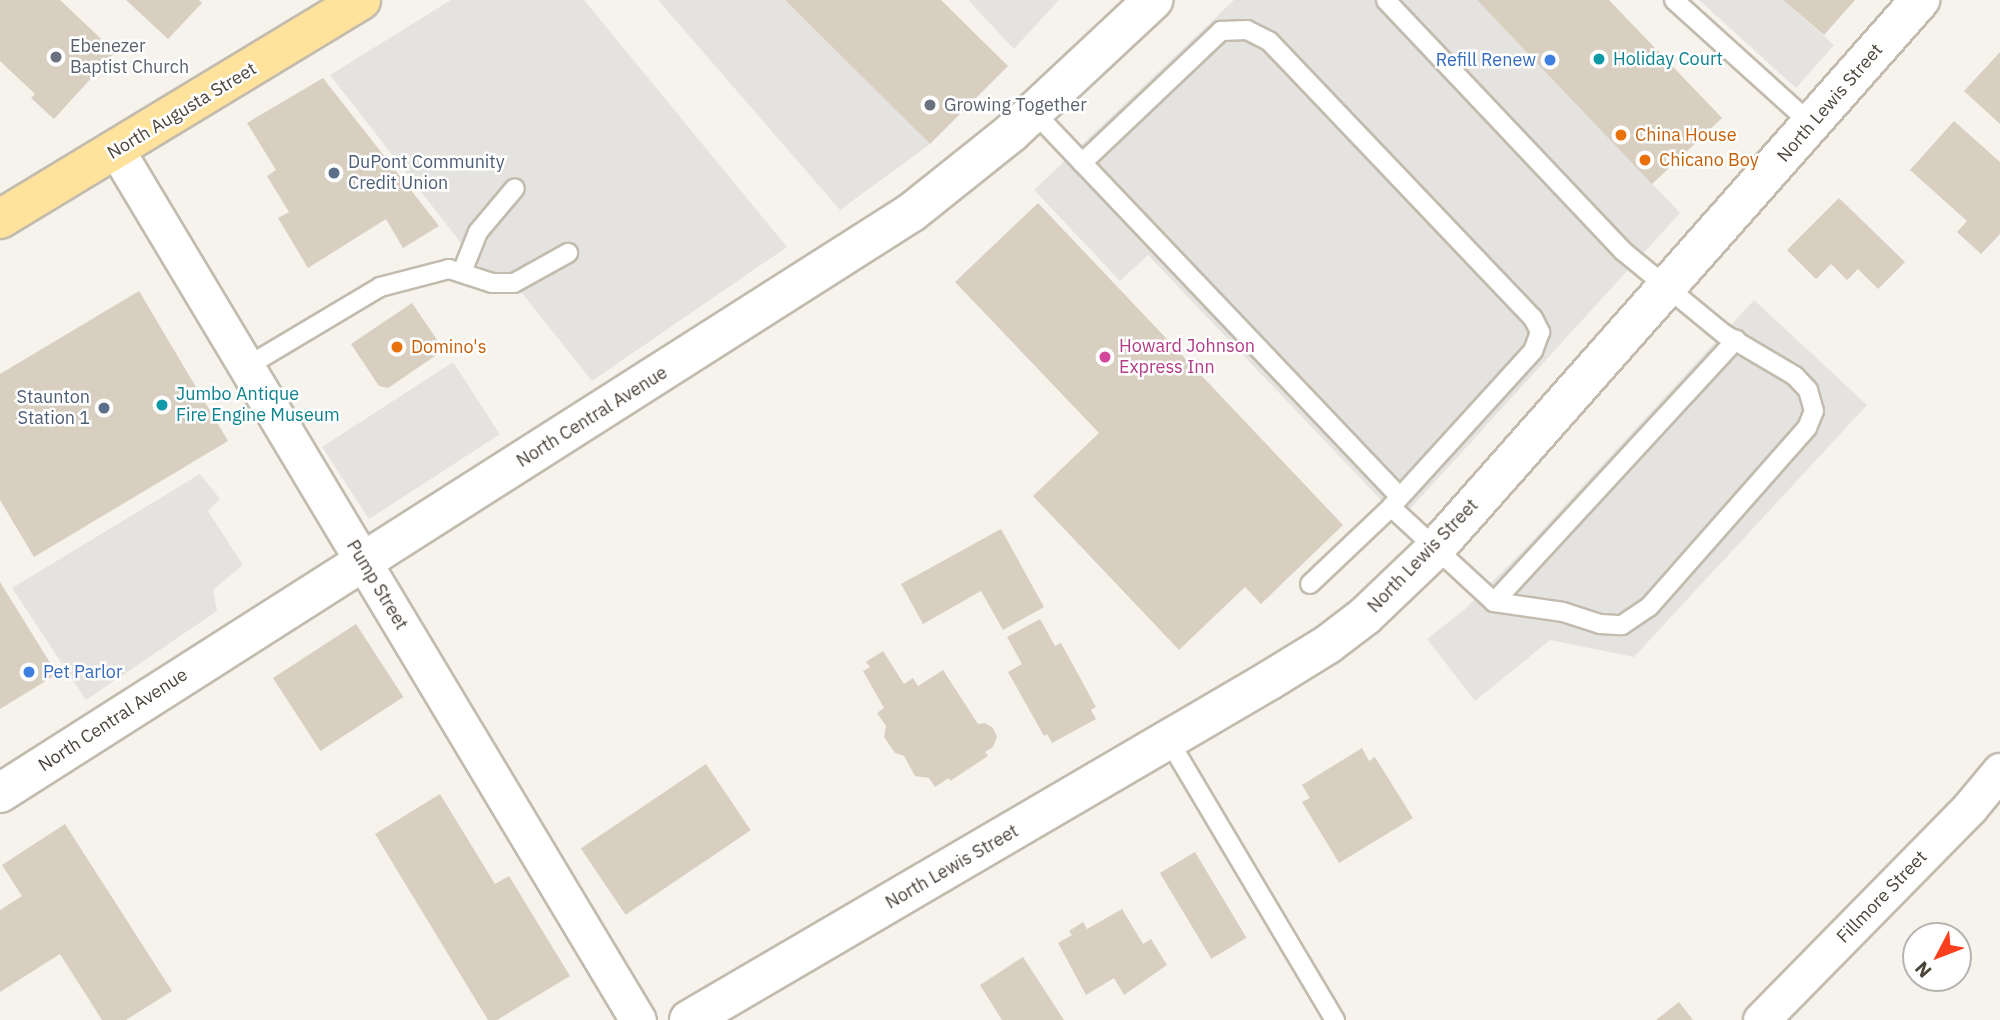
<!DOCTYPE html>
<html>
<head>
<meta charset="utf-8">
<style>
  body { margin:0 }
  #map { position:relative; width:2000px; height:1020px; overflow:hidden; background:#f6f3ec; font-family:"IBM Plex Sans",sans-serif }
  div>[style] { position:absolute }
  .parking>* { inset:0; background:#e5e3e0; transform-origin:0 0 }
  .building>* { inset:0; background:#d8cfc1; transform-origin:0 0 }
  .roads { filter:drop-shadow(2px 0 #c2bbae) drop-shadow(-2px 0 #c2bbae) drop-shadow(0 2px #c2bbae) drop-shadow(0 -2px #c2bbae) }
  .service>* { height:18px; margin:-9px; padding:0 9px; transform-origin:9px; border-radius:9px; background:#fff }
  .minor>* { height:35px; margin:-17.5px; padding:0 17.5px; transform-origin:17.5px; border-radius:17.5px; background:#fff }
  .tertiary>* { height:38px; margin:-19px; padding:0 19px; transform-origin:19px; border-radius:19px; background:#fff }
  .primary>* { height:38px; margin:-19px; padding:0 19px; transform-origin:19px; border-radius:19px; background:#ffe39c }
  .dots>* { width:19px; height:19px; translate:-50% -50%; box-sizing:border-box; border:4px solid #fff; border-radius:50% }
  span { translate:-50% -50%; white-space:nowrap; text-align:center; line-height:1.15; -webkit-text-stroke:5px #fff; paint-order:stroke }
  .worship-label { font-size:18px; color:#5b616d }
  .left { translate:0 -50%; text-align:left }
  .culture-label { font-size:18px; color:#0d838f }
  .shop-label { font-size:18px; color:#366cbe }
  .right { translate:-100% -50%; text-align:right }
  .street-label { font-size:18px; color:#4b4439 }
  .food-label { font-size:18px; color:#c56008 }
  .service-label { font-size:18px; color:#4e5e75 }
  .hotel-label { font-size:18px; color:#b23c85 }
  .north { position:absolute; left:1902px; top:922px; width:70px; height:70px; box-sizing:border-box; background:#fff; border:2px solid #b7b4b0; border-radius:50%; rotate:228deg; font-size:19px; font-weight:700; line-height:28px; text-align:center; color:#4b4439 }
  .north::after { content:''; display:block; margin:auto; width:24px; height:32px; background:#fc3f1d; clip-path:polygon(50% 0,100% 100%,50% 72%,0 100%) }
</style>
</head>
<body>
<div id="map">
  <div class="parking">
    <i style="clip-path:polygon(451px 0,584px 0,787px 247px,592px 381px,514px 283px,492px 283px,330px 75px)"></i>
    <i style="clip-path:polygon(658px 0,785px 0,930px 144px,840px 210px)"></i>
    <i style="clip-path:polygon(968px 0,1059px 0,1014px 49px)"></i>
    <i style="clip-path:polygon(1234px 0,1477px 0,1680px 213px,1400px 520px,1148px 255px,1120px 281px,1034px 190px)"></i>
    <i style="clip-path:polygon(1699px 0,1783px 0,1834px 45px,1796px 88px)"></i>
    <i style="clip-path:polygon(1754px 300px,1867px 405px,1634px 657px,1550px 640px,1475px 701px,1427px 639px,1465px 609px,1522px 552px)"></i>
    <i style="left:453px;top:362px;width:86px;height:156px;rotate:57deg"></i>
    <i style="clip-path:polygon(200px 474px,220px 499px,208px 511px,243px 565px,213px 590px,217px 611px,86px 700px,12px 588px)"></i>
  </div>
  <div class="building">
    <i style="clip-path:polygon(0 0,60px 0,115px 52px,54px 119px,31px 98px,35px 94px,0 61px)"></i>
    <i style="clip-path:polygon(126px 0,199px 0,202px 3px,168px 39px)"></i>
    <i style="clip-path:polygon(785px 0,941px 0,1008px 66px,930px 144px)"></i>
    <i style="clip-path:polygon(1477px 0,1609px 0,1722px 118px,1652px 184px)"></i>
    <i style="clip-path:polygon(1783px 0,1855px 0,1824px 35px)"></i>
    <i style="clip-path:polygon(2000px 52px,2000px 124px,1964px 91px)"></i>
    <i style="clip-path:polygon(323px 78px,439px 226px,403px 248px,386px 219px,308px 268px,278px 218px,289px 212px,267px 176px,276px 170px,247px 123px)"></i>
    <i style="clip-path:polygon(1954px 121px,2000px 162px,2000px 234px,1981px 254px,1957px 232px,1967px 221px,1910px 170px)"></i>
    <i style="clip-path:polygon(1839px 198px,1905px 262px,1878px 289px,1858px 269px,1847px 280px,1831px 264px,1816px 279px,1787px 250px)"></i>
    <i style="clip-path:polygon(1038px 203px,1343px 525px,1261px 604px,1245px 587px,1179px 650px,1033px 496px,1099px 433px,955px 282px)"></i>
    <i style="clip-path:polygon(139px 291px,228px 441px,34px 557px,0 500px,0 374px)"></i>
    <i style="clip-path:polygon(412px 303px,444px 350px,388px 388px,379px 386px,351px 344px)"></i>
    <i style="clip-path:polygon(1001px 529px,1044px 607px,1003px 630px,981px 591px,923px 624px,901px 584px)"></i>
    <i style="clip-path:polygon(0 582px,57px 674px,0 709px)"></i>
    <i style="clip-path:polygon(1040px 619px,1055px 646px,1061px 643px,1096px 707px,1091px 710px,1096px 719px,1052px 743px,1047px 734px,1044px 736px,1008px 672px,1022px 664px,1007px 637px)"></i>
    <i style="left:356px;top:624px;width:87px;height:99px;rotate:57deg"></i>
    <i style="clip-path:polygon(883px 651px,904px 684px,913px 678px,918px 686px,943px 670px,978px 724px,985px 723px,993px 728px,997px 737px,993px 747px,985px 752px,988px 756px,950px 781px,949px 778px,935px 787px,929px 778px,915px 776px,904px 756px,895px 753px,884px 737px,886px 726px,877px 713px,884px 708px,863px 671px,870px 667px,866px 662px)"></i>
    <i style="clip-path:polygon(1362px 748px,1369px 761px,1375px 757px,1413px 818px,1339px 863px,1302px 802px,1310px 798px,1302px 785px)"></i>
    <i style="left:706px;top:764px;width:80px;height:151px;rotate:56deg"></i>
    <i style="clip-path:polygon(440px 794px,495px 884px,509px 876px,570px 976px,497px 1020px,488px 1020px,375px 834px)"></i>
    <i style="clip-path:polygon(65px 824px,172px 991px,126px 1020px,102px 1020px,60px 954px,0 992px,0 910px,22px 896px,2px 865px)"></i>
    <i style="left:1195px;top:852px;width:100px;height:41px;rotate:59deg"></i>
    <i style="clip-path:polygon(1122px 909px,1143px 944px,1151px 939px,1167px 965px,1124px 995px,1114px 978px,1086px 995px,1058px 943px,1072px 935px,1069px 931px,1083px 922px,1087px 929px)"></i>
    <i style="clip-path:polygon(1023px 957px,1064px 1020px,1002px 1020px,980px 985px)"></i>
    <i style="clip-path:polygon(1679px 1002px,1693px 1020px,1656px 1020px)"></i>
  </div>
  <div class="roads">
    <div class="service">
      <i style="left:1674px;top:0;width:185px;rotate:42.1deg"></i>
      <i style="left:1034px;top:112px;width:531px;rotate:46.45deg"></i>
      <i style="left:1082px;top:163px;width:192px;rotate:-43.5deg"></i>
      <i style="left:1221px;top:31px;width:26px;rotate:-2deg"></i>
      <i style="left:1247px;top:30px;width:25px;rotate:27deg"></i>
      <i style="left:1269px;top:41px;width:383px;rotate:46.4deg"></i>
      <i style="left:1533px;top:318px;width:16px;rotate:63deg"></i>
      <i style="left:1540px;top:332px;width:20px;rotate:110deg"></i>
      <i style="left:1533px;top:351px;width:211px;rotate:132.3deg"></i>
      <i style="left:462px;top:272px;width:43px;rotate:-68.2deg"></i>
      <i style="left:478px;top:232px;width:57px;rotate:-49.9deg"></i>
      <i style="left:246px;top:367px;width:156px;rotate:-30.8deg"></i>
      <i style="left:380px;top:287px;width:71px;rotate:-14.6deg"></i>
      <i style="left:449px;top:269px;width:45px;rotate:18deg"></i>
      <i style="left:492px;top:283px;width:22px"></i>
      <i style="left:514px;top:283px;width:62px;rotate:-29.1deg"></i>
      <i style="left:1310px;top:584px;width:112px;rotate:-43.5deg"></i>
      <i style="left:1391px;top:507px;width:140px;rotate:42.7deg"></i>
      <i style="left:1494px;top:602px;width:70px;rotate:8.2deg"></i>
      <i style="left:1563px;top:612px;width:39px;rotate:18deg"></i>
      <i style="left:1600px;top:624px;width:22px;rotate:3deg"></i>
      <i style="left:1622px;top:625px;width:32px;rotate:-34deg"></i>
      <i style="left:1649px;top:607px;width:239px;rotate:-48.6deg"></i>
      <i style="left:1807px;top:428px;width:18px;rotate:-68deg"></i>
      <i style="left:1814px;top:411px;width:22px;rotate:-106deg"></i>
      <i style="left:1808px;top:390px;width:19px;rotate:-133deg"></i>
      <i style="left:1795px;top:376px;width:82px;rotate:-149.4deg"></i>
      <i style="left:1724px;top:334px;width:131px;rotate:-140.6deg"></i>
      <i style="left:1623px;top:251px;width:345px;rotate:-133.4deg"></i>
      <i style="left:1494px;top:602px;width:357px;rotate:-47.3deg"></i>
      <i style="left:1168px;top:739px;width:327px;rotate:59.3deg"></i>
    </div>
    <div class="minor">
      <i style="left:117px;top:151px;width:1013px;rotate:59.06deg"></i>
      <i style="left:1761px;top:1020px;width:298px;rotate:-45.5deg"></i>
      <i style="left:1970px;top:807px;width:47px;rotate:-50.2deg"></i>
    </div>
    <div class="tertiary">
      <i style="left:0;top:793px;width:1081px;rotate:-32.5deg"></i>
      <i style="left:912px;top:212px;width:127px;rotate:-38.6deg"></i>
      <i style="left:1011px;top:133px;width:195px;rotate:-43.1deg"></i>
      <i style="left:689px;top:1020px;width:673px;rotate:-30.34deg"></i>
      <i style="left:1270px;top:680px;width:67px;rotate:-31.6deg"></i>
      <i style="left:1327px;top:645px;width:48px;rotate:-37.3deg"></i>
      <i style="left:1365px;top:616px;width:97px;rotate:-43.7deg"></i>
      <i style="left:1435px;top:549px;width:733px;rotate:-48.54deg"></i>
    </div>
    <div class="primary">
      <i style="left:0;top:219px;width:422px;rotate:-31.2deg"></i>
    </div>
  </div>
  <div class="dots">
    <i style="left:56px;top:57px;background:#6b7280"></i>
    <i style="left:1599px;top:59px;background:#0f9aa8"></i>
    <i style="left:1550px;top:60px;background:#3f7fe0"></i>
    <i style="left:930px;top:105px;background:#6b7280"></i>
    <i style="left:1621px;top:135px;background:#e8710a"></i>
    <i style="left:1645px;top:160px;background:#e8710a"></i>
    <i style="left:334px;top:173px;background:#5c6f8a"></i>
    <i style="left:397px;top:347px;background:#e8710a"></i>
    <i style="left:1105px;top:357px;background:#d1479c"></i>
    <i style="left:162px;top:405px;background:#0f9aa8"></i>
    <i style="left:104px;top:408px;background:#5c6f8a"></i>
    <i style="left:29px;top:672px;background:#3f7fe0"></i>
  </div>
  <div class="worship-label">
    <span class="left" style="left:70px;top:57px">Ebenezer<br>Baptist Church</span>
    <span class="left" style="left:944px;top:105px">Growing Together</span>
  </div>
  <div class="culture-label">
    <span class="left" style="left:1613px;top:59px">Holiday Court</span>
    <span class="left" style="left:176px;top:405px">Jumbo Antique<br>Fire Engine Museum</span>
  </div>
  <div class="shop-label">
    <span class="right" style="left:1536px;top:60px">Refill Renew</span>
    <span class="left" style="left:43px;top:672px">Pet Parlor</span>
  </div>
  <div class="street-label">
    <span style="left:1830px;top:103px;rotate:-49deg">North Lewis Street</span>
    <span style="left:182px;top:111px;rotate:-31deg">North Augusta Street</span>
    <span style="left:592px;top:417px;rotate:-32deg">North Central Avenue</span>
    <span style="left:1423px;top:556px;rotate:-46deg">North Lewis Street</span>
    <span style="left:377px;top:585px;rotate:59deg">Pump Street</span>
    <span style="left:113px;top:720px;rotate:-33deg">North Central Avenue</span>
    <span style="left:952px;top:867px;rotate:-30deg">North Lewis Street</span>
    <span style="left:1882px;top:897px;rotate:-46deg">Fillmore Street</span>
  </div>
  <div class="food-label">
    <span class="left" style="left:1635px;top:135px">China House</span>
    <span class="left" style="left:1659px;top:160px">Chicano Boy</span>
    <span class="left" style="left:411px;top:347px">Domino's</span>
  </div>
  <div class="service-label">
    <span class="left" style="left:348px;top:173px">DuPont Community<br>Credit Union</span>
    <span class="right" style="left:90px;top:408px">Staunton<br>Station 1</span>
  </div>
  <div class="hotel-label">
    <span class="left" style="left:1119px;top:357px">Howard Johnson<br>Express Inn</span>
  </div>
  <div class="north">N</div>
</div>
</body>
</html>
